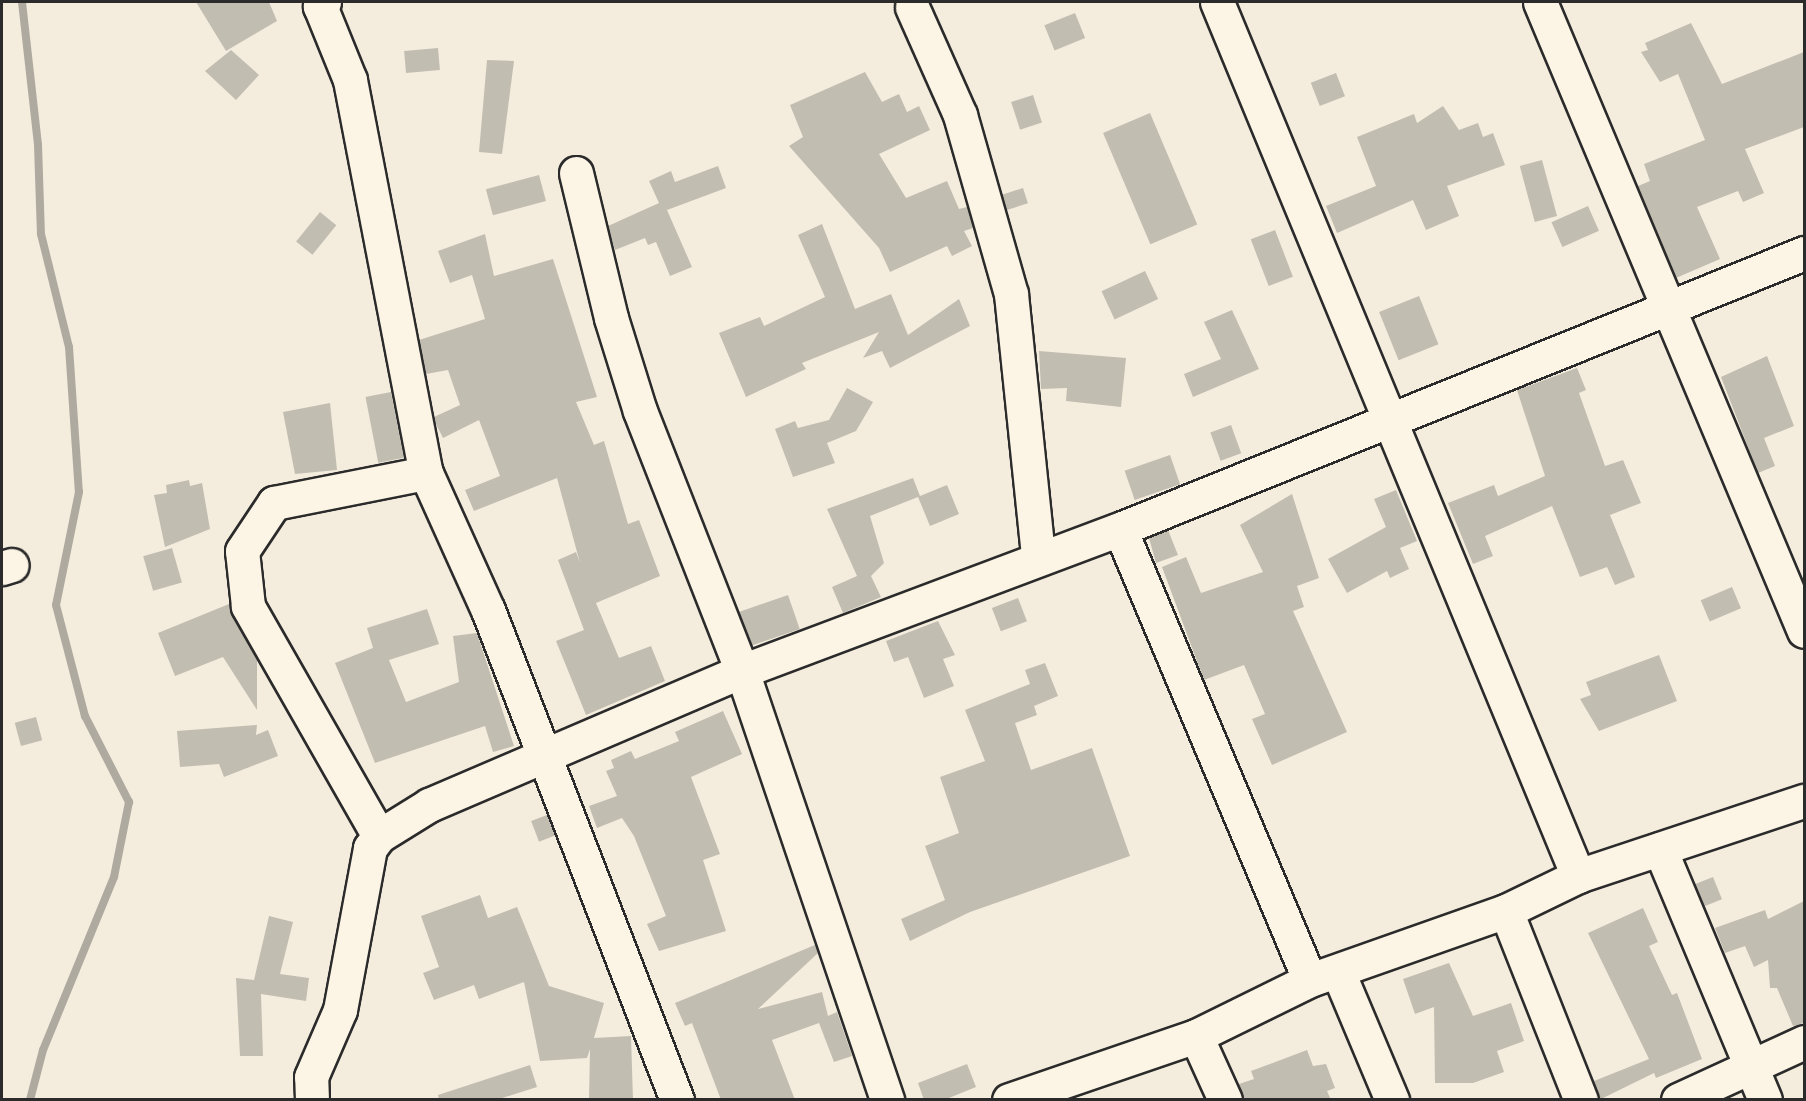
<!DOCTYPE html>
<html>
<head>
<meta charset="utf-8">
<style>
  body { margin:0 }
  #map { position:relative; width:1806px; height:1101px; overflow:hidden; background:#f4edde; font-family:"Gochi Hand",sans-serif }
  div>[style] { position:absolute }
  .stream>* { height:8px; margin:-4px; padding:0 4px; transform-origin:4px; border-radius:4px; background:#afaaa0 }
  .building>* { inset:0; background:#c2bdb1; transform-origin:0 0 }
  .roads { filter:drop-shadow(2px 0 #2b2b2b) drop-shadow(-2px 0 #2b2b2b) drop-shadow(0 2px #2b2b2b) drop-shadow(0 -2px #2b2b2b) }
  .street>* { height:33px; margin:-16.5px; padding:0 16.5px; transform-origin:16.5px; border-radius:16.5px; background:#fcf5e5 }
  span { translate:-50% -50%; white-space:nowrap; text-align:center; line-height:1.15; -webkit-text-stroke:4.5px #fcf5e5; paint-order:stroke }
  .frame { position:absolute; inset:0; border:3px solid #2b2b2b; pointer-events:none }
</style>
</head>
<body>
<div id="map">
  <div class="stream">
    <i style="left:22px;top:2px;width:144px;rotate:83.6deg"></i>
    <i style="left:38px;top:145px;width:89px;rotate:88.1deg"></i>
    <i style="left:41px;top:234px;width:116px;rotate:76.1deg"></i>
    <i style="left:69px;top:347px;width:145px;rotate:86.1deg"></i>
    <i style="left:79px;top:492px;width:115px;rotate:101.5deg"></i>
    <i style="left:56px;top:605px;width:115px;rotate:75.4deg"></i>
    <i style="left:85px;top:716px;width:97px;rotate:62.9deg"></i>
    <i style="left:129px;top:802px;width:76px;rotate:101.3deg"></i>
    <i style="left:114px;top:877px;width:187px;rotate:112.3deg"></i>
    <i style="left:43px;top:1050px;width:52px;rotate:104.6deg"></i>
  </div>
  <div class="building">
    <i style="clip-path:polygon(196px 2px,269px 2px,277px 21px,226px 51px)"></i>
    <i style="left:1075px;top:13px;width:27px;height:33px;rotate:68deg"></i>
    <i style="clip-path:polygon(1691px 23px,1722px 84px,1804px 52px,1804px 127px,1745px 149px,1764px 193px,1743px 202px,1738px 191px,1697px 207px,1720px 259px,1676px 278px,1638px 186px,1650px 181px,1644px 164px,1705px 140px,1678px 74px,1660px 82px,1641px 52px,1648px 50px,1645px 43px)"></i>
    <i style="left:438px;top:48px;width:22px;height:34px;rotate:85deg"></i>
    <i style="clip-path:polygon(231px 50px,259px 75px,236px 100px,205px 71px)"></i>
    <i style="clip-path:polygon(487px 60px,514px 61px,502px 154px,479px 152px)"></i>
    <i style="clip-path:polygon(865px 72px,882px 102px,899px 94px,907px 112px,919px 106px,930px 130px,879px 154px,906px 198px,947px 181px,959px 209px,967px 207px,973px 228px,964px 231px,972px 246px,952px 256px,947px 246px,890px 272px,879px 248px,789px 146px,803px 137px,790px 105px)"></i>
    <i style="left:1336px;top:73px;width:25px;height:27px;rotate:69deg"></i>
    <i style="left:1033px;top:95px;width:29px;height:23px;rotate:72deg"></i>
    <i style="clip-path:polygon(1443px 106px,1459px 130px,1478px 123px,1483px 137px,1493px 133px,1505px 165px,1447px 186px,1459px 216px,1426px 230px,1413px 200px,1337px 233px,1326px 206px,1376px 186px,1357px 137px,1414px 114px,1417px 123px)"></i>
    <i style="left:1150px;top:113px;width:121px;height:51px;rotate:67deg"></i>
    <i style="left:1542px;top:160px;width:58px;height:23px;rotate:75deg"></i>
    <i style="clip-path:polygon(718px 166px,726px 188px,667px 210px,692px 267px,670px 276px,656px 242px,648px 245px,645px 238px,615px 250px,608px 226px,659px 203px,649px 181px,671px 171px,675px 182px)"></i>
    <i style="left:539px;top:175px;width:27px;height:55px;rotate:75deg"></i>
    <i style="left:1023px;top:188px;width:16px;height:22px;rotate:72deg"></i>
    <i style="left:1588px;top:206px;width:27px;height:40px;rotate:66deg"></i>
    <i style="left:320px;top:212px;width:21px;height:38px;rotate:39deg"></i>
    <i style="clip-path:polygon(822px 224px,855px 309px,891px 294px,908px 335px,959px 299px,970px 326px,890px 368px,882px 351px,863px 358px,879px 332px,802px 363px,806px 369px,746px 397px,719px 333px,760px 317px,764px 326px,825px 297px,798px 235px)"></i>
    <i style="left:1275px;top:230px;width:50px;height:26px;rotate:69deg"></i>
    <i style="clip-path:polygon(485px 234px,494px 276px,553px 259px,597px 397px,576px 402px,594px 445px,604px 441px,628px 524px,639px 520px,660px 576px,596px 603px,619px 658px,651px 646px,665px 681px,586px 715px,556px 641px,584px 630px,558px 560px,576px 552px,580px 563px,557px 478px,474px 511px,465px 490px,500px 476px,479px 420px,443px 438px,435px 422px,434px 417px,460px 405px,448px 370px,426px 374px,419px 340px,485px 319px,472px 275px,450px 283px,438px 251px)"></i>
    <i style="left:1145px;top:271px;width:31px;height:48px;rotate:65deg"></i>
    <i style="left:1419px;top:296px;width:52px;height:43px;rotate:68deg"></i>
    <i style="clip-path:polygon(1232px 310px,1259px 369px,1193px 397px,1184px 374px,1221px 359px,1204px 322px)"></i>
    <i style="clip-path:polygon(1039px 351px,1126px 358px,1121px 407px,1066px 401px,1067px 388px,1041px 389px)"></i>
    <i style="clip-path:polygon(1767px 356px,1794px 426px,1764px 438px,1775px 466px,1758px 473px,1721px 377px)"></i>
    <i style="clip-path:polygon(1577px 368px,1586px 390px,1579px 393px,1605px 466px,1623px 460px,1641px 503px,1610px 515px,1635px 577px,1615px 585px,1607px 567px,1580px 577px,1552px 506px,1485px 536px,1493px 556px,1473px 564px,1448px 503px,1494px 485px,1498px 496px,1545px 476px,1517px 390px)"></i>
    <i style="clip-path:polygon(847px 388px,873px 402px,856px 431px,827px 443px,835px 463px,793px 477px,775px 429px,795px 421px,798px 428px,829px 420px)"></i>
    <i style="left:391px;top:392px;width:67px;height:26px;rotate:79deg"></i>
    <i style="clip-path:polygon(330px 403px,337px 470px,295px 474px,283px 412px)"></i>
    <i style="left:1231px;top:425px;width:30px;height:22px;rotate:70deg"></i>
    <i style="left:1170px;top:455px;width:31px;height:48px;rotate:71deg"></i>
    <i style="clip-path:polygon(913px 478px,920px 496px,947px 485px,959px 514px,930px 526px,918px 497px,870px 516px,884px 563px,871px 576px,881px 597px,843px 613px,832px 587px,857px 576px,827px 509px)"></i>
    <i style="clip-path:polygon(189px 480px,190px 486px,202px 483px,210px 529px,165px 547px,154px 495px,167px 493px,166px 485px)"></i>
    <i style="clip-path:polygon(1396px 490px,1417px 541px,1400px 548px,1409px 569px,1390px 578px,1387px 571px,1347px 593px,1328px 559px,1386px 527px,1374px 499px)"></i>
    <i style="clip-path:polygon(1292px 494px,1319px 578px,1297px 586px,1304px 607px,1293px 611px,1347px 732px,1272px 765px,1252px 719px,1265px 714px,1244px 665px,1204px 680px,1162px 567px,1186px 557px,1201px 593px,1263px 572px,1240px 525px)"></i>
    <i style="clip-path:polygon(1168px 530px,1178px 555px,1156px 563px,1149px 538px)"></i>
    <i style="left:172px;top:548px;width:36px;height:30px;rotate:74deg"></i>
    <i style="left:1732px;top:587px;width:23px;height:34px;rotate:67deg"></i>
    <i style="left:788px;top:595px;width:36px;height:52px;rotate:71deg"></i>
    <i style="left:1018px;top:598px;width:25px;height:28px;rotate:69deg"></i>
    <i style="clip-path:polygon(229px 604px,257px 660px,257px 710px,223px 657px,175px 676px,158px 633px)"></i>
    <i style="clip-path:polygon(427px 609px,439px 644px,389px 660px,406px 702px,459px 682px,453px 636px,477px 633px,514px 746px,493px 752px,485px 726px,375px 763px,335px 663px,373px 648px,367px 628px)"></i>
    <i style="clip-path:polygon(938px 621px,955px 655px,943px 659px,954px 686px,924px 698px,908px 657px,894px 662px,886px 641px)"></i>
    <i style="clip-path:polygon(1659px 655px,1677px 701px,1599px 731px,1580px 699px,1591px 695px,1586px 682px)"></i>
    <i style="clip-path:polygon(1045px 663px,1058px 696px,1034px 706px,1037px 715px,1015px 723px,1031px 770px,1092px 748px,1130px 856px,970px 912px,910px 941px,901px 919px,945px 900px,925px 846px,959px 833px,940px 777px,985px 761px,965px 710px,1030px 684px,1025px 670px)"></i>
    <i style="clip-path:polygon(723px 711px,742px 754px,691px 777px,720px 854px,703px 860px,726px 931px,659px 951px,647px 924px,666px 916px,634px 836px,622px 818px,597px 828px,589px 806px,617px 796px,606px 771px,614px 768px,611px 760px,631px 751px,635px 759px,679px 741px,675px 732px)"></i>
    <i style="left:36px;top:717px;width:24px;height:22px;rotate:75deg"></i>
    <i style="clip-path:polygon(257px 725px,256px 735px,268px 730px,278px 756px,224px 777px,219px 764px,180px 767px,177px 731px)"></i>
    <i style="left:547px;top:815px;width:22px;height:17px;rotate:69deg"></i>
    <i style="left:1713px;top:877px;width:24px;height:19px;rotate:68deg"></i>
    <i style="clip-path:polygon(480px 895px,488px 918px,517px 907px,549px 986px,604px 1003px,594px 1038px,631px 1036px,633px 1100px,589px 1100px,590px 1049px,587px 1058px,540px 1061px,524px 982px,479px 999px,474px 985px,434px 1000px,423px 973px,439px 967px,421px 916px)"></i>
    <i style="clip-path:polygon(1804px 901px,1804px 1023px,1793px 1026px,1777px 988px,1770px 988px,1768px 960px,1754px 967px,1745px 946px,1725px 953px,1715px 928px,1765px 910px,1768px 919px)"></i>
    <i style="clip-path:polygon(1643px 908px,1658px 942px,1649px 946px,1672px 995px,1677px 993px,1702px 1059px,1656px 1078px,1654px 1073px,1599px 1100px,1594px 1081px,1649px 1059px,1588px 933px)"></i>
    <i style="clip-path:polygon(269px 916px,293px 922px,280px 974px,309px 978px,306px 1001px,261px 994px,263px 1056px,240px 1056px,236px 978px,254px 980px)"></i>
    <i style="clip-path:polygon(815px 945px,818px 953px,758px 1009px,822px 992px,828px 1016px,837px 1012px,852px 1056px,834px 1062px,819px 1023px,772px 1040px,795px 1100px,721px 1100px,692px 1023px,685px 1026px,675px 1003px)"></i>
    <i style="clip-path:polygon(1449px 963px,1473px 1016px,1511px 1003px,1524px 1041px,1497px 1051px,1504px 1072px,1473px 1083px,1435px 1083px,1434px 1007px,1415px 1014px,1403px 979px)"></i>
    <i style="clip-path:polygon(1307px 1050px,1313px 1066px,1326px 1064px,1335px 1088px,1327px 1091px,1331px 1100px,1243px 1100px,1239px 1084px,1254px 1079px,1251px 1071px)"></i>
    <i style="clip-path:polygon(967px 1064px,976px 1087px,944px 1100px,924px 1100px,918px 1083px)"></i>
    <i style="clip-path:polygon(530px 1065px,537px 1087px,496px 1100px,439px 1100px,438px 1095px)"></i>
  </div>
  <div class="roads">
    <div class="street">
      <i style="left:324px;top:2px;width:6px;rotate:135deg"></i>
      <i style="left:320px;top:6px;width:80px;rotate:67.9deg"></i>
      <i style="left:350px;top:80px;width:400px;rotate:79.1deg"></i>
      <i style="left:426px;top:473px;width:150px;rotate:65.7deg"></i>
      <i style="left:488px;top:610px;width:525px;rotate:68.91deg"></i>
      <i style="left:1217px;top:2px;width:946px;rotate:67.56deg"></i>
      <i style="left:1540px;top:2px;width:682px;rotate:67.23deg"></i>
      <i style="left:912px;top:7px;width:118px;rotate:66deg"></i>
      <i style="left:960px;top:115px;width:186px;rotate:74.1deg"></i>
      <i style="left:1011px;top:294px;width:263px;rotate:84.1deg"></i>
      <i style="left:576px;top:173px;width:149px;rotate:76.4deg"></i>
      <i style="left:611px;top:318px;width:97px;rotate:72.7deg"></i>
      <i style="left:640px;top:411px;width:279px;rotate:68.6deg"></i>
      <i style="left:742px;top:671px;width:453px;rotate:71.3deg"></i>
      <i style="left:1120px;top:529px;width:489px;rotate:67.2deg"></i>
      <i style="left:2px;top:568px;width:10px;rotate:-17deg"></i>
      <i style="left:379px;top:836px;width:265px;rotate:-119.7deg"></i>
      <i style="left:248px;top:606px;width:55px;rotate:-96.2deg"></i>
      <i style="left:242px;top:551px;width:58px;rotate:-56.3deg"></i>
      <i style="left:274px;top:503px;width:155px;rotate:-11.2deg"></i>
      <i style="left:1660px;top:849px;width:272px;rotate:67.3deg"></i>
      <i style="left:1506px;top:911px;width:203px;rotate:68.4deg"></i>
      <i style="left:1339px;top:974px;width:137px;rotate:67.2deg"></i>
      <i style="left:1196px;top:1036px;width:70px;rotate:65.6deg"></i>
      <i style="left:312px;top:1100px;width:23px;rotate:-92deg"></i>
      <i style="left:311px;top:1077px;width:73px;rotate:-66.6deg"></i>
      <i style="left:340px;top:1010px;width:165px;rotate:-79.5deg"></i>
      <i style="left:370px;top:848px;width:15px;rotate:-53deg"></i>
      <i style="left:379px;top:836px;width:59px;rotate:-31.8deg"></i>
      <i style="left:429px;top:805px;width:340px;rotate:-23.2deg"></i>
      <i style="left:742px;top:671px;width:404px;rotate:-20.6deg"></i>
      <i style="left:1120px;top:529px;width:738px;rotate:-21.97deg"></i>
      <i style="left:1009px;top:1100px;width:198px;rotate:-18.9deg"></i>
      <i style="left:1196px;top:1036px;width:127px;rotate:-26.2deg"></i>
      <i style="left:1310px;top:980px;width:208px;rotate:-19.4deg"></i>
      <i style="left:1506px;top:911px;width:80px;rotate:-25.9deg"></i>
      <i style="left:1578px;top:876px;width:238px;rotate:-18.4deg"></i>
      <i style="left:1678px;top:1100px;width:139px;rotate:-24.7deg"></i>
    </div>
  </div>
  <div class="frame"></div>
</div>
</body>
</html>
